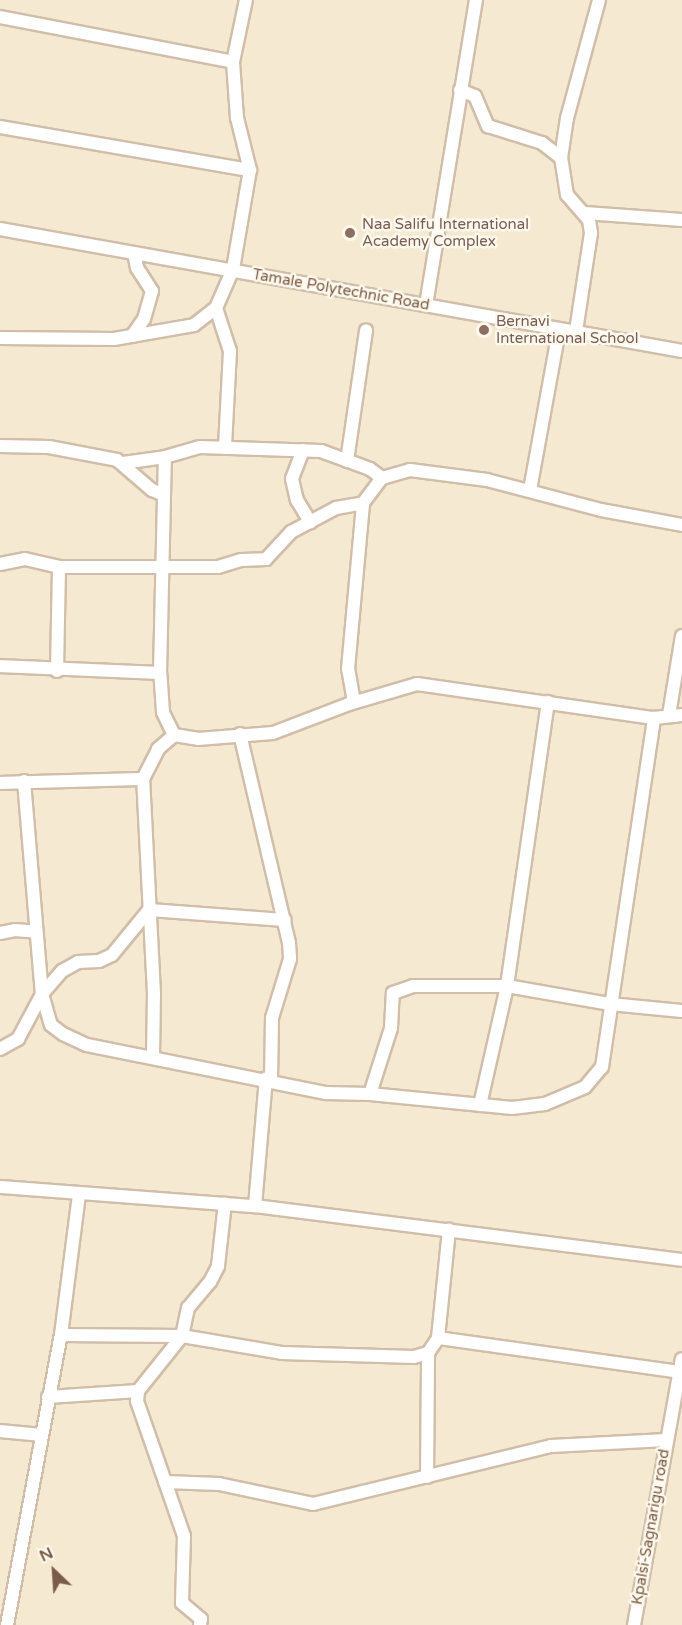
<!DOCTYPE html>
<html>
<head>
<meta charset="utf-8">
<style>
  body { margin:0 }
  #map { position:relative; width:682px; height:1625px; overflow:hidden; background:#fef6e5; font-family:"Varela Round",sans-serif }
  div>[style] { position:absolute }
  .residential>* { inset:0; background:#f6e9d2; transform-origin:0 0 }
  .roads { filter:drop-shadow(2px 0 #d0beaa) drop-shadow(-2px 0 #d0beaa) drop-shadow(0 2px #d0beaa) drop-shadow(0 -2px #d0beaa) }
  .street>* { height:12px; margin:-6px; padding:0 6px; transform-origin:6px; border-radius:6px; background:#fff }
  .dots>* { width:16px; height:16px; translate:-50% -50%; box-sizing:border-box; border:3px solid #fff9ed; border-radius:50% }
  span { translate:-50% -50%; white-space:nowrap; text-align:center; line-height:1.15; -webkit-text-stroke:5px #fff9ed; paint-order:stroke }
  .education-label { font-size:15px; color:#785e54 }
  .left { translate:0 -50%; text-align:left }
  .street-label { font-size:15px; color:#795d48 }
  .north { position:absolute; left:24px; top:1541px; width:60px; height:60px; -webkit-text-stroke:4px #fff9ed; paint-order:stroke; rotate:335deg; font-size:16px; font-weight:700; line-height:24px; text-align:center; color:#795d48 }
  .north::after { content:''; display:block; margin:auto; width:21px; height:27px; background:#795d48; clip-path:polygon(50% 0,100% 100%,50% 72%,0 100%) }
</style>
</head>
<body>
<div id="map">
  <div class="residential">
    <i style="left:0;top:0;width:682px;height:1625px"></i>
  </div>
  <div class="roads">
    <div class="street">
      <i style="left:0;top:17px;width:237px;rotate:10.9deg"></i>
      <i style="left:460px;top:90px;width:16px;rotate:22deg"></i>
      <i style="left:475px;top:96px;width:33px;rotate:67deg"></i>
      <i style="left:488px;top:126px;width:57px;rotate:17.5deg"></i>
      <i style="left:542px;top:143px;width:24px;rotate:38deg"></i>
      <i style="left:0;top:127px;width:254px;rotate:9.8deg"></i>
      <i style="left:585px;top:213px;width:97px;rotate:4.1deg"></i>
      <i style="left:0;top:229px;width:693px;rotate:10.14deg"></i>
      <i style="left:426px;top:305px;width:309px;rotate:-80.7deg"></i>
      <i style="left:216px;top:308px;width:45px;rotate:72deg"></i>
      <i style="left:230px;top:351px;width:97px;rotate:93deg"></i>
      <i style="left:576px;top:331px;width:99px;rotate:-81.3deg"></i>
      <i style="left:591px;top:233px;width:13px;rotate:-99deg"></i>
      <i style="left:589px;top:220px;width:33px;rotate:-131deg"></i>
      <i style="left:567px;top:195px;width:37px;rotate:-99deg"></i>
      <i style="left:561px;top:158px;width:40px;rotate:-81.5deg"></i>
      <i style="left:567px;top:118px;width:122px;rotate:-74.8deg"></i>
      <i style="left:132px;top:336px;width:21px;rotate:-55deg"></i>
      <i style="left:144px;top:319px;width:29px;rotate:-74deg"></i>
      <i style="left:152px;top:291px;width:27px;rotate:-123deg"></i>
      <i style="left:137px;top:268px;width:15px;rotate:-101deg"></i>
      <i style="left:0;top:338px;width:114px;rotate:0.5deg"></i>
      <i style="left:114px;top:339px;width:81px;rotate:-9.9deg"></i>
      <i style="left:194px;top:325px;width:28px;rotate:-38deg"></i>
      <i style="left:216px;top:308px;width:43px;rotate:-66.4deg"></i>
      <i style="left:233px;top:269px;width:100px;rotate:-80.3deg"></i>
      <i style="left:250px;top:170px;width:54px;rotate:-104deg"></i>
      <i style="left:237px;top:118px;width:56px;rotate:-94.1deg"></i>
      <i style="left:233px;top:62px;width:63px;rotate:-78.2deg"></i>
      <i style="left:0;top:446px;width:49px;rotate:1.2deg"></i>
      <i style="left:49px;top:447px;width:69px;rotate:10.8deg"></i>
      <i style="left:117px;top:460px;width:46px;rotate:40.6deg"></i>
      <i style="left:152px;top:490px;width:13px;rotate:23deg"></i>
      <i style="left:303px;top:450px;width:31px;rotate:111deg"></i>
      <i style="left:292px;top:479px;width:22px;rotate:77deg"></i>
      <i style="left:297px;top:500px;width:26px;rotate:59deg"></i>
      <i style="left:347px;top:461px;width:132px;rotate:-81.7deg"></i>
      <i style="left:123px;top:463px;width:42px;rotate:-8.1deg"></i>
      <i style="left:165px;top:457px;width:36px;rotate:-16deg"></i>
      <i style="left:200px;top:447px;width:121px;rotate:1.9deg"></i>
      <i style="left:321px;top:451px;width:52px;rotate:20.2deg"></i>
      <i style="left:370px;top:469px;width:15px;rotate:37deg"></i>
      <i style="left:530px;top:490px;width:163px;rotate:-79.7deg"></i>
      <i style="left:0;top:564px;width:25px;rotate:-11deg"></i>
      <i style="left:25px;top:559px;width:35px;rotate:13deg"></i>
      <i style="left:59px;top:567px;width:159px"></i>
      <i style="left:218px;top:567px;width:24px;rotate:-17deg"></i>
      <i style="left:241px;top:560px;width:25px;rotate:-2deg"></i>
      <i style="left:266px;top:559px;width:37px;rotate:-47deg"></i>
      <i style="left:291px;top:532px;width:51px;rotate:-28.1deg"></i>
      <i style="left:336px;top:508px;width:27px;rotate:-10deg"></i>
      <i style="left:0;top:666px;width:160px;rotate:2.5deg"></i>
      <i style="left:57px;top:671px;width:104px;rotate:-88.9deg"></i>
      <i style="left:354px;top:702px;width:34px;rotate:-100deg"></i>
      <i style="left:348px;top:669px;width:167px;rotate:-84.8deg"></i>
      <i style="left:363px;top:503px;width:31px;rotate:-53deg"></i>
      <i style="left:382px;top:478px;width:29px;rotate:-16deg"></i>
      <i style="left:410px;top:470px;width:78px;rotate:7.4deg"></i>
      <i style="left:487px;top:480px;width:118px;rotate:14.7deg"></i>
      <i style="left:601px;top:510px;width:82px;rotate:10.5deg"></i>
      <i style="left:669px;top:715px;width:80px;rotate:-80.7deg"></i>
      <i style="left:240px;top:734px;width:215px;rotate:76.8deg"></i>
      <i style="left:289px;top:943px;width:16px;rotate:86deg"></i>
      <i style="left:290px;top:959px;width:62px;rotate:107deg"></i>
      <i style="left:272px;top:1018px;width:61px;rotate:90.9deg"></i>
      <i style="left:174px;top:735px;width:24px;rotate:9deg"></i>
      <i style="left:198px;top:739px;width:75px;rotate:-4.6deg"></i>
      <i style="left:273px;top:733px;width:81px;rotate:-20.9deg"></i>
      <i style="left:349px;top:704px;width:71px;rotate:-16.4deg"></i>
      <i style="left:417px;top:684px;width:239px;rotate:8.2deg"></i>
      <i style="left:654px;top:718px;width:28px;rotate:-6deg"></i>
      <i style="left:24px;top:781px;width:214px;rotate:85.2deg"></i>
      <i style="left:42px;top:994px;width:32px;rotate:74deg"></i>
      <i style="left:51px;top:1025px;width:15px;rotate:37deg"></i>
      <i style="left:63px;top:1034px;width:26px;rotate:25deg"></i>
      <i style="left:87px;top:1045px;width:244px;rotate:11.4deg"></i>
      <i style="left:326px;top:1093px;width:44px;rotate:1.3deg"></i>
      <i style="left:370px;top:1094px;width:143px;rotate:5.6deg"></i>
      <i style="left:512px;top:1108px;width:33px;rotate:-7deg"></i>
      <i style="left:545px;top:1104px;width:43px;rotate:-23deg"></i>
      <i style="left:585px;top:1087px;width:26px;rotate:-50deg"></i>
      <i style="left:602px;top:1067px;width:353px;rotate:-81.5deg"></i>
      <i style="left:0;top:783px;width:143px;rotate:-1.6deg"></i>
      <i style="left:0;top:933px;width:15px;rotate:-11deg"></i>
      <i style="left:15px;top:930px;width:21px;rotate:5deg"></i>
      <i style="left:0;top:1049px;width:21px;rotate:-29deg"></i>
      <i style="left:18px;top:1039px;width:51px;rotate:-61.9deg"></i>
      <i style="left:42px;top:994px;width:30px;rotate:-49deg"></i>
      <i style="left:62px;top:971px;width:18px;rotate:-29deg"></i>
      <i style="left:78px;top:962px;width:21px;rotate:-3deg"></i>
      <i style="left:99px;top:961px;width:14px;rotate:-25deg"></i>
      <i style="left:112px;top:955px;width:58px;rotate:-50.6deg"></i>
      <i style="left:149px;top:910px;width:136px;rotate:4.2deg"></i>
      <i style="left:153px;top:1056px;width:62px;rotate:-89.1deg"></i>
      <i style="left:154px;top:994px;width:215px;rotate:-92.9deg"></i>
      <i style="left:143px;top:779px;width:34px;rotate:-63deg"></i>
      <i style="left:158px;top:749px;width:21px;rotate:-41deg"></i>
      <i style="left:174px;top:735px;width:25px;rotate:-116deg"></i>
      <i style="left:163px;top:712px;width:39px;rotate:-94deg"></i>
      <i style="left:160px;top:673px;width:216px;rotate:-88.7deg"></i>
      <i style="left:370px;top:1094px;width:69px;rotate:-72.3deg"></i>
      <i style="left:391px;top:1028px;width:35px;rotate:-87deg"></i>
      <i style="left:393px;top:993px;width:21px;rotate:-19deg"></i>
      <i style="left:413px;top:986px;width:94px"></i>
      <i style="left:507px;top:986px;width:105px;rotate:9.9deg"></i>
      <i style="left:610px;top:1004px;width:72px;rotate:5.6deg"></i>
      <i style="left:480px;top:1105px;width:122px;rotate:-77.2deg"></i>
      <i style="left:507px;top:986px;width:287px;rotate:-81.8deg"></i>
      <i style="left:0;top:1187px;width:256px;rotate:4.3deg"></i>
      <i style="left:255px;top:1206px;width:430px;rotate:7.2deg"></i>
      <i style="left:255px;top:1206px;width:128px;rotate:-85.1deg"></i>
      <i style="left:61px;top:1335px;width:121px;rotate:0.5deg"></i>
      <i style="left:182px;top:1336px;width:101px;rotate:9.6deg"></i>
      <i style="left:282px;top:1353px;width:132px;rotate:1.7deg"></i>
      <i style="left:414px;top:1357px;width:15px;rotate:-16deg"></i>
      <i style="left:428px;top:1353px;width:18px;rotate:-56deg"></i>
      <i style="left:438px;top:1338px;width:109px;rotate:-84.2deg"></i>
      <i style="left:438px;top:1338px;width:243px;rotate:8deg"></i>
      <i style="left:48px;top:1397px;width:90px;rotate:-3.8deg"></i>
      <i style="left:0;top:1431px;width:42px;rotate:5.4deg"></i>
      <i style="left:427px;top:1477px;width:124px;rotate:-89.5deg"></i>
      <i style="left:165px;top:1482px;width:54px;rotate:2.1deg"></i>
      <i style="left:219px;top:1484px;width:96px;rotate:12deg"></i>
      <i style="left:313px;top:1504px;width:245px;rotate:-13.7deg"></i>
      <i style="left:551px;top:1446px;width:115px;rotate:-3deg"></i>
      <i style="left:7px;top:1625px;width:295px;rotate:-79.5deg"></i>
      <i style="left:61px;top:1335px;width:142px;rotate:-82.7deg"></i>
      <i style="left:200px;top:1625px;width:6px;rotate:-81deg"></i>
      <i style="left:201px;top:1619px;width:25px;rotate:-140deg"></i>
      <i style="left:182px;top:1603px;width:67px;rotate:-88.3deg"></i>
      <i style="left:184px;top:1536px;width:143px;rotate:-109.2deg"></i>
      <i style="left:137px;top:1401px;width:10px;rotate:-84deg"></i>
      <i style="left:138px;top:1391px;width:70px;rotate:-51.3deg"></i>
      <i style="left:182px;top:1336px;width:29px;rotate:-78deg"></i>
      <i style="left:188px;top:1308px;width:34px;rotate:-50deg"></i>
      <i style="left:210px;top:1282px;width:18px;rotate:-63deg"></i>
      <i style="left:218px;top:1266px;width:63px;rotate:-83.7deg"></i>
      <i style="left:634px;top:1625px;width:270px;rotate:-79.8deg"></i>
    </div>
  </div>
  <div class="dots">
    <i style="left:350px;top:233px;background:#8d6e63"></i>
    <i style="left:484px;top:330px;background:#8d6e63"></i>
  </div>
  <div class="education-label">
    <span class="left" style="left:362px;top:233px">Naa Salifu International<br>Academy Complex</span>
    <span class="left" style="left:496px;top:330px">Bernavi<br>International School</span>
  </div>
  <div class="street-label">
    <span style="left:341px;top:290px;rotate:10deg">Tamale Polytechnic Road</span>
    <span style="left:651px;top:1527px;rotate:-80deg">Kpalsi-Sagnarigu road</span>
  </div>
  <div class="north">N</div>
</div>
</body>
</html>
